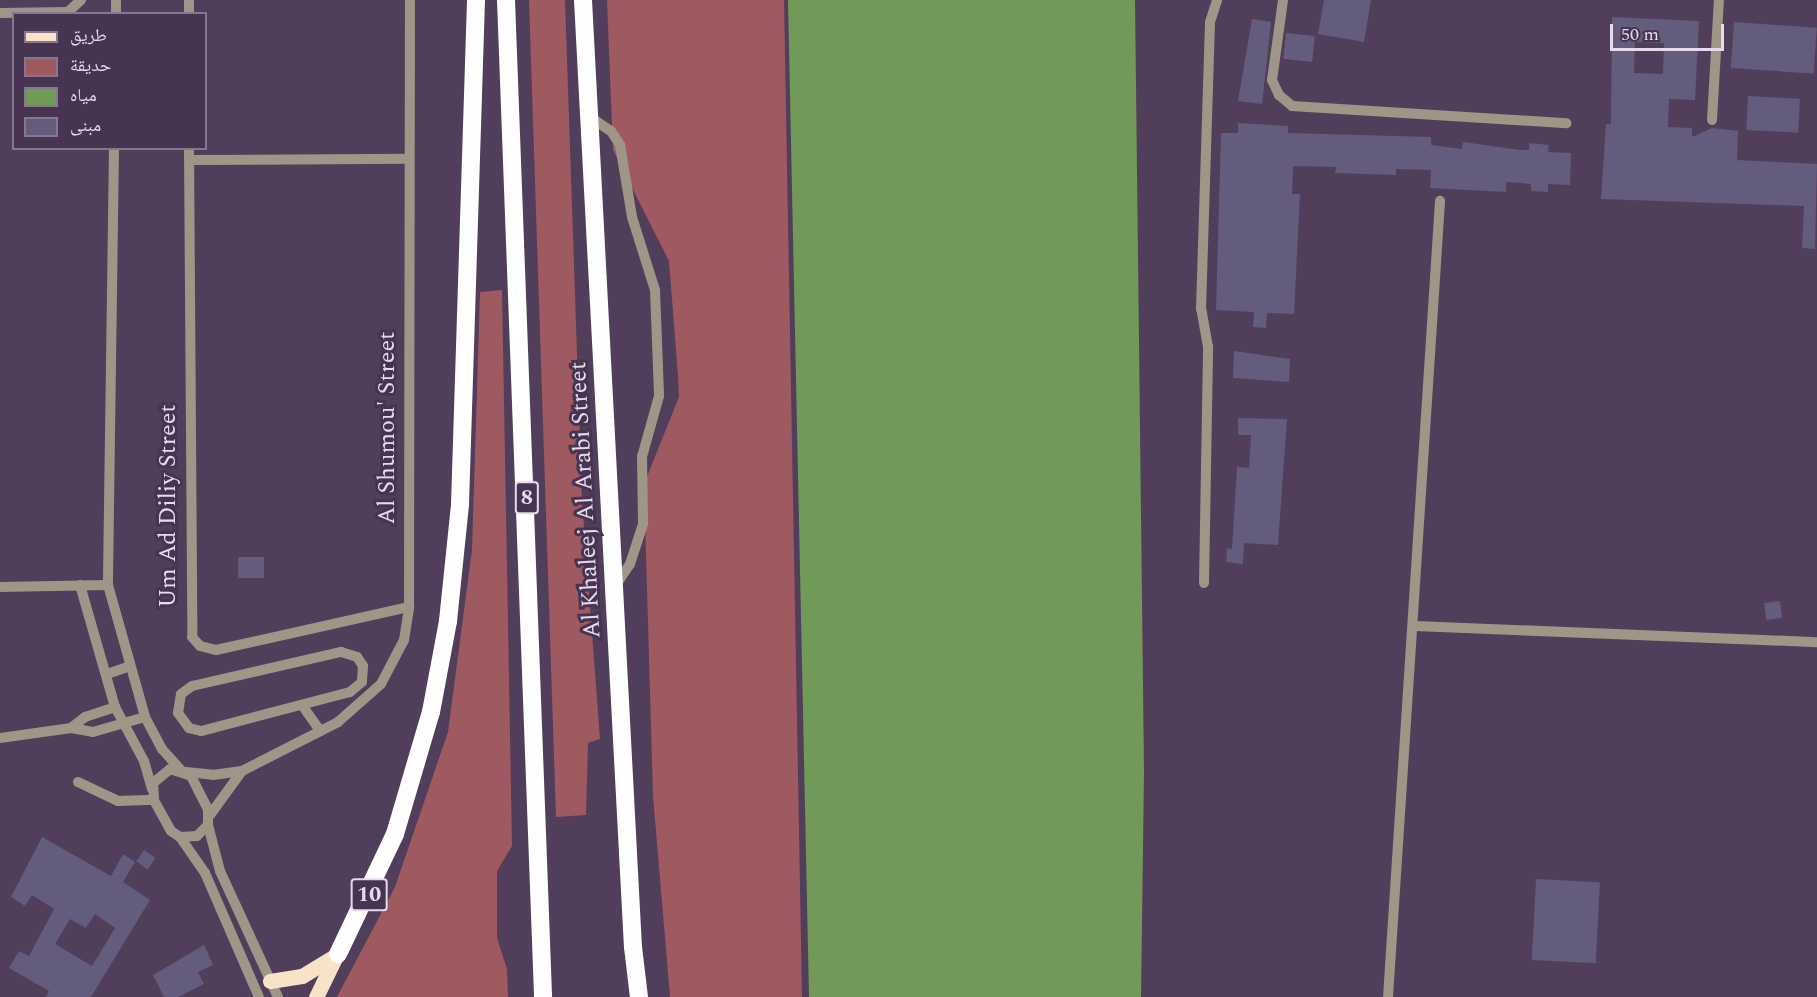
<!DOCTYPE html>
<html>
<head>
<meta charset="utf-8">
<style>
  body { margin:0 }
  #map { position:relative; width:1817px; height:997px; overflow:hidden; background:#513e5b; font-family:Spectral,"Noto Naskh Arabic",serif }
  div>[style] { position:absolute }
  .green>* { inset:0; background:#9f5960 }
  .water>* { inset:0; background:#719957 }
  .building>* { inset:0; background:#635c7d; transform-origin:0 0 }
  .minor>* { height:10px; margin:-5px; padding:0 5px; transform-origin:5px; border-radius:5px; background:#a09688 }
  .major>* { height:15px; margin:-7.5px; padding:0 7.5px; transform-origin:7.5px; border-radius:7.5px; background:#f9e3c7 }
  .highway>* { height:18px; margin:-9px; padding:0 9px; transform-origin:9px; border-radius:9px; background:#fff }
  span { translate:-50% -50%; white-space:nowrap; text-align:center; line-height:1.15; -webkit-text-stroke:6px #463450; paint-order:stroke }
  .shield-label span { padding:2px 4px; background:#463450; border:2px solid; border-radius:4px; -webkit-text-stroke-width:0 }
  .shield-label { font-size:22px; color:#e6daec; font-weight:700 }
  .street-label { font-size:24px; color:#e6daec }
  .legend { position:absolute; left:12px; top:12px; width:195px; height:138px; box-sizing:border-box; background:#463450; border:2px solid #86768e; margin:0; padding:8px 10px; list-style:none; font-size:18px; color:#e6daec }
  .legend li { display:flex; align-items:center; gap:12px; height:30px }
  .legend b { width:30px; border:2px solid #86768e }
  .scale { position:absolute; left:1610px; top:24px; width:114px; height:27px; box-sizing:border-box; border:3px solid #e6daec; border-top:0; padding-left:8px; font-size:18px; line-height:21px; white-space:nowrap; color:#e6daec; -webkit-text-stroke:4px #463450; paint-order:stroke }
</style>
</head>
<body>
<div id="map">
  <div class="green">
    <i style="clip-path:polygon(529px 0,565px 0,582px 501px,600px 739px,588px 743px,586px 815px,556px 817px)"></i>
    <i style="clip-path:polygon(607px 0,784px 0,802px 997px,670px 997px,653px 796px,644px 484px,679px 397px,678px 376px,669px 261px,613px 150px)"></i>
    <i style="clip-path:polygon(502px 290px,512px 846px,497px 871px,497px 938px,507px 969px,508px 997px,337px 997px,395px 887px,448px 732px,472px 550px,480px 292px)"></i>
  </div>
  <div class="water">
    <i style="clip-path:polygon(788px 0,1135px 0,1144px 772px,1141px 997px,809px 997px)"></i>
  </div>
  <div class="building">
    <i style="clip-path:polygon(1324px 0,1371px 0,1364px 42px,1318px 34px)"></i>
    <i style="clip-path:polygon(evenodd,1612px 17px,1699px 21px,1695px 100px,1669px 99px,1668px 127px,1692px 128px,1692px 137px,1712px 128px,1738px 131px,1737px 160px,1817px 164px,1815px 249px,1802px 248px,1804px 206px,1601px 199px,1606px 124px,1611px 124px,1612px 17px,1635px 42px,1664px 43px,1663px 74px,1634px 73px,1635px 42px)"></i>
    <i style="clip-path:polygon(1252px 19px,1271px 22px,1262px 104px,1238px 101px)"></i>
    <i style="left:1734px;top:22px;width:83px;height:46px;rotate:4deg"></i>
    <i style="left:1286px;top:33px;width:29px;height:26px;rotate:6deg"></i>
    <i style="left:1748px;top:96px;width:52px;height:34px;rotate:3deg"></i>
    <i style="clip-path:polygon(1238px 123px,1288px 126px,1288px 133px,1431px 137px,1431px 145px,1462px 149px,1463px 142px,1520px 150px,1529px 150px,1529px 143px,1549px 145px,1548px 152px,1571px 153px,1570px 185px,1548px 184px,1548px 192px,1531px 191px,1531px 184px,1506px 182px,1506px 192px,1430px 188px,1431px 170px,1396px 169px,1396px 175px,1335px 173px,1336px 167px,1293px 166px,1292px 194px,1300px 194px,1294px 314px,1267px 313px,1266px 328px,1253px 327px,1254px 312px,1216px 310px,1221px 133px,1238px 133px)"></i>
    <i style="clip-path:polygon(1234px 351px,1290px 359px,1289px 382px,1233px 378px)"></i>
    <i style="clip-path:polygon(1238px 418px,1287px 419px,1278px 545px,1244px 543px,1243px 564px,1226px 562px,1227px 548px,1232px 549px,1237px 467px,1249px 468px,1251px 435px,1238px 435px)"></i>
    <i style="left:238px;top:557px;width:26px;height:21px"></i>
    <i style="left:1780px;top:601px;width:17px;height:16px;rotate:83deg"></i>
    <i style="clip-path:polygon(evenodd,42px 837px,111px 876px,123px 854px,135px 862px,123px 882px,150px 900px,91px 997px,46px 997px,49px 991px,9px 968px,19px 951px,29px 956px,54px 909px,32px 895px,25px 906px,11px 897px,42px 837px,95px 914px,115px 928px,92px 966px,55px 944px,70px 919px,86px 928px,95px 914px)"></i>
    <i style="left:144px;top:850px;width:14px;height:14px;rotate:34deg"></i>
    <i style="left:1536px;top:879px;width:64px;height:81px;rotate:3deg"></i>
    <i style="clip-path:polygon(204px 945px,213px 965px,198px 972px,204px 984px,178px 997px,164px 997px,153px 975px)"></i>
  </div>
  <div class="minor">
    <i style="left:189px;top:0;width:14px;rotate:90deg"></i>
    <i style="left:1283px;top:0;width:81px;rotate:97.8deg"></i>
    <i style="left:1272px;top:80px;width:17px;rotate:65deg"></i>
    <i style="left:1279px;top:95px;width:17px;rotate:40deg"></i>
    <i style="left:1292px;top:106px;width:275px;rotate:3.6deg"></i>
    <i style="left:0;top:13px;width:68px;rotate:-0.8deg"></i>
    <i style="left:68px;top:12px;width:18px;rotate:-43deg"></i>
    <i style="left:116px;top:14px;width:14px;rotate:-90deg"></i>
    <i style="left:590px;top:117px;width:25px;rotate:34deg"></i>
    <i style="left:611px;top:131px;width:17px;rotate:57deg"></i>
    <i style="left:620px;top:145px;width:73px;rotate:80.5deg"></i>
    <i style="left:632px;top:217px;width:77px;rotate:72.5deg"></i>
    <i style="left:655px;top:290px;width:106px;rotate:87.8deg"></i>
    <i style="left:659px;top:396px;width:63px;rotate:105.6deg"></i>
    <i style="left:642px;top:457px;width:67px;rotate:89.1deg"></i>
    <i style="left:643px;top:524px;width:42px;rotate:108deg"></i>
    <i style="left:630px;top:564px;width:25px;rotate:124deg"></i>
    <i style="left:1712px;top:120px;width:120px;rotate:-86.7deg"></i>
    <i style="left:114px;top:148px;width:437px;rotate:90.8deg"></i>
    <i style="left:108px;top:585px;width:137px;rotate:74.3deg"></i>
    <i style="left:145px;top:717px;width:36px;rotate:62deg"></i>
    <i style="left:162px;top:749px;width:28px;rotate:48deg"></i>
    <i style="left:189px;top:148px;width:489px;rotate:89.6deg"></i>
    <i style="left:192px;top:637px;width:12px;rotate:48deg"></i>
    <i style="left:200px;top:646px;width:16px;rotate:14deg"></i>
    <i style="left:216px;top:650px;width:198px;rotate:-12.6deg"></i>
    <i style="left:189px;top:160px;width:220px;rotate:-0.3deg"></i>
    <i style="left:1204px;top:583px;width:236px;rotate:-89deg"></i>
    <i style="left:1208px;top:347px;width:39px;rotate:-100deg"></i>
    <i style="left:1201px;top:309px;width:287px;rotate:-88.2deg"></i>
    <i style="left:1210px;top:22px;width:23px;rotate:-72deg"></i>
    <i style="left:80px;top:585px;width:127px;rotate:74deg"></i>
    <i style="left:115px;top:707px;width:61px;rotate:61.8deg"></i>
    <i style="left:144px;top:761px;width:29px;rotate:74deg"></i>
    <i style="left:0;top:587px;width:108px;rotate:-1.1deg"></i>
    <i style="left:1415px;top:626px;width:402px;rotate:2.3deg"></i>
    <i style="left:341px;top:652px;width:17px;rotate:17deg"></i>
    <i style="left:357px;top:657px;width:11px;rotate:56deg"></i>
    <i style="left:363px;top:666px;width:16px;rotate:94deg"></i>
    <i style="left:362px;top:682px;width:16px;rotate:140deg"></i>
    <i style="left:350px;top:692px;width:154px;rotate:165.3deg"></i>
    <i style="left:201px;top:731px;width:12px;rotate:-166deg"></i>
    <i style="left:189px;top:728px;width:19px;rotate:-126deg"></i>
    <i style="left:178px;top:713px;width:19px;rotate:-81deg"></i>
    <i style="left:181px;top:694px;width:14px;rotate:-36deg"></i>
    <i style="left:192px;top:686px;width:153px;rotate:-12.9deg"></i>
    <i style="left:107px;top:674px;width:24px;rotate:-19deg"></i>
    <i style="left:302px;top:705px;width:32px;rotate:55deg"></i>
    <i style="left:71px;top:728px;width:18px;rotate:-38deg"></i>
    <i style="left:85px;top:717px;width:32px;rotate:-18deg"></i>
    <i style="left:0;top:738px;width:72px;rotate:-8deg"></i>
    <i style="left:71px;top:728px;width:22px;rotate:10deg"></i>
    <i style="left:93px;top:732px;width:54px;rotate:-16.1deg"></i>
    <i style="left:170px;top:769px;width:22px;rotate:18deg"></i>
    <i style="left:191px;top:776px;width:37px;rotate:63deg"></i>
    <i style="left:208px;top:809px;width:16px;rotate:90deg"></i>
    <i style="left:208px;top:825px;width:16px;rotate:135deg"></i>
    <i style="left:197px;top:836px;width:17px;rotate:177deg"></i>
    <i style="left:180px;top:837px;width:11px;rotate:-146deg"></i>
    <i style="left:171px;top:831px;width:35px;rotate:-119deg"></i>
    <i style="left:154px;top:800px;width:17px;rotate:-93deg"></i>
    <i style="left:153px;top:783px;width:22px;rotate:-39deg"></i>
    <i style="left:186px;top:772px;width:27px;rotate:6deg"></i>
    <i style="left:213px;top:775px;width:29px;rotate:-8deg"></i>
    <i style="left:242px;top:771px;width:108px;rotate:-27deg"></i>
    <i style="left:338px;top:722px;width:57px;rotate:-41.5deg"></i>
    <i style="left:381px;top:684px;width:50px;rotate:-62.4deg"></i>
    <i style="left:404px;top:640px;width:33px;rotate:-81deg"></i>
    <i style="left:409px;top:607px;width:607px;rotate:-89.91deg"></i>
    <i style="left:78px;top:782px;width:44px;rotate:25.4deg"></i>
    <i style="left:118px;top:801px;width:36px;rotate:-2deg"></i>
    <i style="left:210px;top:815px;width:54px;rotate:-54deg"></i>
    <i style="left:208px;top:825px;width:48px;rotate:75.4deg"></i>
    <i style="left:220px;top:871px;width:139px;rotate:65.3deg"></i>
    <i style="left:180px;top:837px;width:44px;rotate:55.2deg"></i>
    <i style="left:205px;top:873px;width:135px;rotate:66.5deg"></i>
    <i style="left:1388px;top:997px;width:798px;rotate:-86.26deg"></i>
  </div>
  <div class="major">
    <i style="left:270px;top:981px;width:32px;rotate:-9deg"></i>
    <i style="left:302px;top:976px;width:42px;rotate:-31.4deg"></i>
    <i style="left:316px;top:997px;width:46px;rotate:-64deg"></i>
  </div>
  <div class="highway">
    <i style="left:506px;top:0;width:998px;rotate:87.87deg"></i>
    <i style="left:583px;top:0;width:948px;rotate:86.98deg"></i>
    <i style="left:633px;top:947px;width:50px;rotate:83.2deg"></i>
    <i style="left:338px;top:954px;width:133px;rotate:-64.6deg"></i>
    <i style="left:395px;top:834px;width:127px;rotate:-73.6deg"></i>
    <i style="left:431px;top:712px;width:93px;rotate:-79.4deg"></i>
    <i style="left:448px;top:621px;width:118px;rotate:-84.1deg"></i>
    <i style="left:460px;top:504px;width:504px;rotate:-88.18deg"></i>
  </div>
  <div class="shield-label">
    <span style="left:527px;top:498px">8</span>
    <span style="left:369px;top:895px">10</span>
  </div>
  <div class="street-label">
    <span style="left:388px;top:428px;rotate:-90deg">Al Shumou' Street</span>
    <span style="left:586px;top:500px;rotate:-93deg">Al Khaleej Al Arabi Street</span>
    <span style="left:169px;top:506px;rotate:-90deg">Um Ad Diliy Street</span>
  </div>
  <ul class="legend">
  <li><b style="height:8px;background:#f9e3c7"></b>طريق</li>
  <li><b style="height:16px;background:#9f5960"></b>حديقة</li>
  <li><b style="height:16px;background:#719957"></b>مياه</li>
  <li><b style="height:16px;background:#635c7d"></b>مبنى</li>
  </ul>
  <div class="scale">50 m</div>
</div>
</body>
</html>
